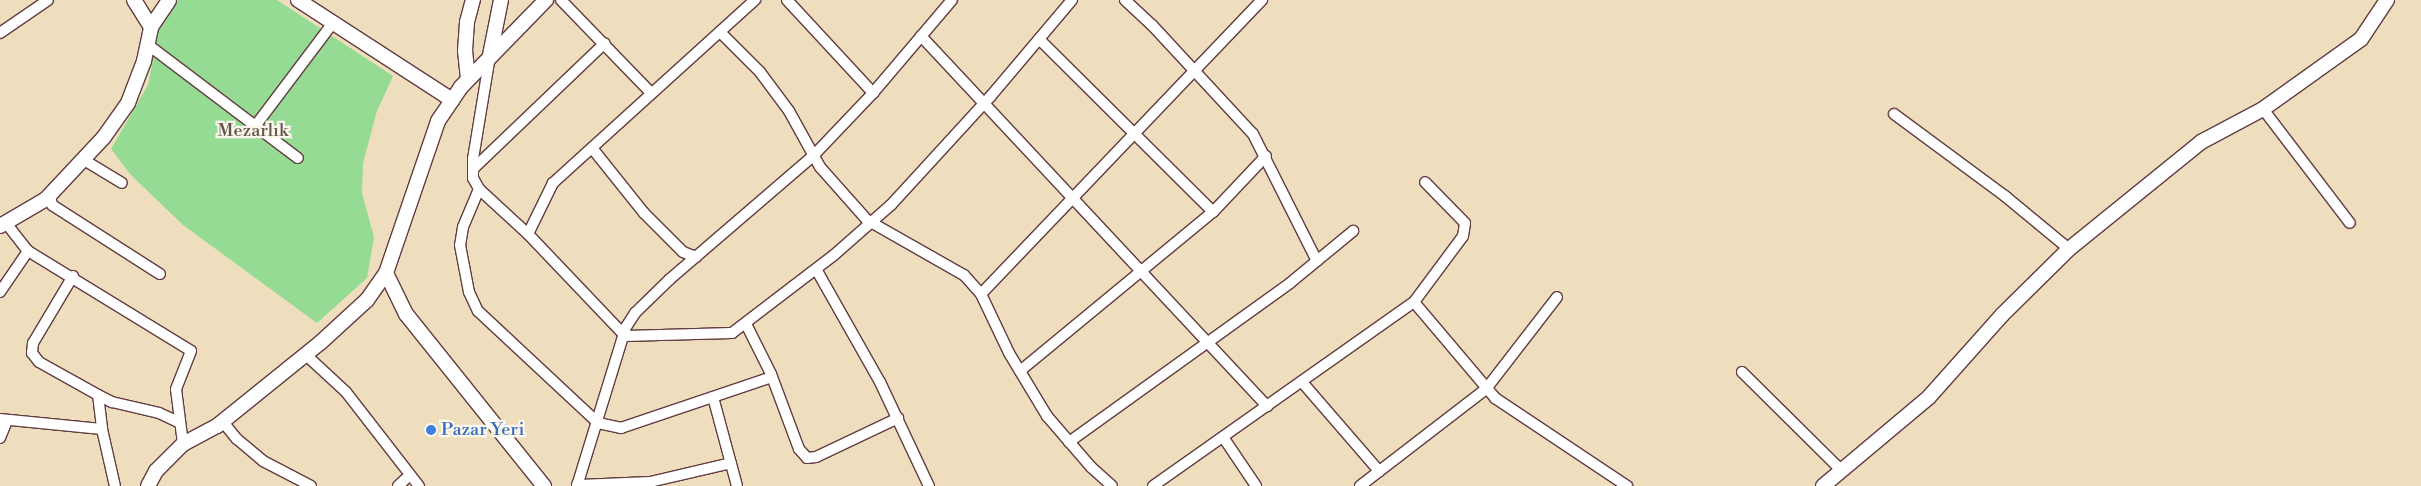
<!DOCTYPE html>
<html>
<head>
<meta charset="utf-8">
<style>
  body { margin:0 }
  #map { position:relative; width:2421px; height:486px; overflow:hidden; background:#eedebd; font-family:"Libre Bodoni",serif }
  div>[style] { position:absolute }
  .green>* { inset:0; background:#95db94 }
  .roads { filter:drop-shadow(1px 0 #633c41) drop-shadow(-1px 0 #633c41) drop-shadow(0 1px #633c41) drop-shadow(0 -1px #633c41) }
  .street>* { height:10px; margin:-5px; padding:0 5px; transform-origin:5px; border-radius:5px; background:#fff }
  .secondary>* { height:14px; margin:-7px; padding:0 7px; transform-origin:7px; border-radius:7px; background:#fff }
  .dots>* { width:14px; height:14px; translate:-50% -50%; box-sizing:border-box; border:2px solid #fbf7ec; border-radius:50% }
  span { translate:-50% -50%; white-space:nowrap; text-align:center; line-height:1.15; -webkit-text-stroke:4.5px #fbf7ec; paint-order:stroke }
  .park-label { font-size:18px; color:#60574a }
  .shop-label { font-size:18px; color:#366cbe }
  .left { translate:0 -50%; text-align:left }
</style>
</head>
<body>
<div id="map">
  <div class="green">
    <i style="clip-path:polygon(178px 0,277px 0,393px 76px,377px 111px,363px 163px,362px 193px,374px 237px,367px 278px,317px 323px,183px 225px,131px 175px,111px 149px,148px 85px,158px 31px)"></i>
  </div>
  <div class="roads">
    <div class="street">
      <i style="left:561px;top:0;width:129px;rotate:45.9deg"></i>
      <i style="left:787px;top:0;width:127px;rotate:47.2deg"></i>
      <i style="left:1125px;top:0;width:37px;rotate:43deg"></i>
      <i style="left:1152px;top:25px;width:149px;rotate:47.2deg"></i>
      <i style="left:1253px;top:134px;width:142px;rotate:63.3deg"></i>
      <i style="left:720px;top:32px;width:57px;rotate:45deg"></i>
      <i style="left:760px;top:72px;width:49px;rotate:53.4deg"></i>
      <i style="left:789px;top:111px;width:64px;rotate:61deg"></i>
      <i style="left:820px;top:167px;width:71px;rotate:48.4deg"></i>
      <i style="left:867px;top:220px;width:112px;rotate:29.6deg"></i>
      <i style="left:964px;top:275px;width:25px;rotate:48deg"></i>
      <i style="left:981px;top:294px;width:65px;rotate:64.6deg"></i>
      <i style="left:1009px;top:353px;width:74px;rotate:58.9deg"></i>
      <i style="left:1047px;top:416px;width:67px;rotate:49.2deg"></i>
      <i style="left:1091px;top:467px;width:28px;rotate:42deg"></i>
      <i style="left:0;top:33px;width:58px;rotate:-34.5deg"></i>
      <i style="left:921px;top:36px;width:507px;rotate:46.92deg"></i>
      <i style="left:1039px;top:39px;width:245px;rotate:44.8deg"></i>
      <i style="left:147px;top:44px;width:189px;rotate:37.1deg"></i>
      <i style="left:490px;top:56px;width:104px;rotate:99.4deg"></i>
      <i style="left:473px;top:159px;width:19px;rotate:90deg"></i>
      <i style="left:473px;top:178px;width:13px;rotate:61deg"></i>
      <i style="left:479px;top:189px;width:67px;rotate:42.6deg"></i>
      <i style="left:528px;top:234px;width:141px;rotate:46.4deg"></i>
      <i style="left:625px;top:336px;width:107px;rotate:-1.6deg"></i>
      <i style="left:732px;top:333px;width:128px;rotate:-37.4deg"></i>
      <i style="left:834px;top:255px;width:76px;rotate:-41.3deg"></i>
      <i style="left:891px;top:205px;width:147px;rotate:-47.5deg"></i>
      <i style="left:990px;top:97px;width:127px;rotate:-49.8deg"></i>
      <i style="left:2263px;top:109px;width:143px;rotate:52.7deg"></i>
      <i style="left:1894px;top:114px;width:138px;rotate:36.5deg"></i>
      <i style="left:2005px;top:196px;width:83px;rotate:39.6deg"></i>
      <i style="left:256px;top:125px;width:128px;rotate:-53deg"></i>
      <i style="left:592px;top:148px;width:83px;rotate:51.3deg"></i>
      <i style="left:644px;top:213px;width:55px;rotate:45deg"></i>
      <i style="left:683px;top:252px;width:14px;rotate:21deg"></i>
      <i style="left:84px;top:160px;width:44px;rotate:31.2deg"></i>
      <i style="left:473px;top:169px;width:182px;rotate:-43.7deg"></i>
      <i style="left:479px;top:189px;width:41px;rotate:112.8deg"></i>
      <i style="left:463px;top:227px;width:18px;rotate:99deg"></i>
      <i style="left:460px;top:245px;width:48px;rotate:79.2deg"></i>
      <i style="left:469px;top:292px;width:21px;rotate:65deg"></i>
      <i style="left:478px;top:311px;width:164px;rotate:43deg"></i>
      <i style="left:598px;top:423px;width:24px;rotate:12deg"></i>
      <i style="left:621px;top:428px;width:159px;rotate:-18.7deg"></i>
      <i style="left:50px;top:196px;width:9px;rotate:77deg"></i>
      <i style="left:52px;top:205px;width:128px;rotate:32.6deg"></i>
      <i style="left:6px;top:223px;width:36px;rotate:52deg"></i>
      <i style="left:28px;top:251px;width:191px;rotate:31.5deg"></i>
      <i style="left:191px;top:351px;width:41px;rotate:111.5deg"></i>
      <i style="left:176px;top:389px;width:55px;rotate:82.7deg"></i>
      <i style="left:528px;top:234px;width:57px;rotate:-63.9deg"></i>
      <i style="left:553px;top:183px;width:273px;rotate:-42.2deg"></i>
      <i style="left:816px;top:269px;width:130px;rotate:60.5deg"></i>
      <i style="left:880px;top:382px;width:115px;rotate:64.8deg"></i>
      <i style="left:73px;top:276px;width:78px;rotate:120.8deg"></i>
      <i style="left:33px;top:343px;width:10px;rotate:96deg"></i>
      <i style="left:32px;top:353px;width:11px;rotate:52deg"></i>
      <i style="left:39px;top:362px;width:68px;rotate:29.2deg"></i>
      <i style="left:98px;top:395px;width:34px;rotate:83deg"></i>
      <i style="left:102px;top:429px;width:58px;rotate:77.2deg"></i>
      <i style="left:0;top:292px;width:50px;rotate:-55.7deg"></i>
      <i style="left:981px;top:294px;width:407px;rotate:-46.3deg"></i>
      <i style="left:1414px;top:302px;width:126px;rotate:49.8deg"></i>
      <i style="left:1495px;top:398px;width:159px;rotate:33.7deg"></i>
      <i style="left:746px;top:324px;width:56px;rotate:63.4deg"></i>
      <i style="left:771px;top:374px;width:80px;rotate:69.5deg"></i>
      <i style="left:799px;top:449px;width:12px;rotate:48deg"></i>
      <i style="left:807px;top:458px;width:9px;rotate:-6deg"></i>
      <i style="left:816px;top:457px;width:91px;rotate:-25.4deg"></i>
      <i style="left:306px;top:355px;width:54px;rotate:42.8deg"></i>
      <i style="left:346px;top:392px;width:119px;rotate:52.2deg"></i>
      <i style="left:1020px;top:371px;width:250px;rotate:-39.5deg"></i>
      <i style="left:1213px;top:212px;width:77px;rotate:-46.6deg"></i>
      <i style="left:1742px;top:372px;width:139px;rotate:44.7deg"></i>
      <i style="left:1302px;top:382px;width:118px;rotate:49.1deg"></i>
      <i style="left:98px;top:395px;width:16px;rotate:27deg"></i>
      <i style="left:112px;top:402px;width:48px;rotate:13.2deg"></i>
      <i style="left:159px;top:413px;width:21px;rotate:25deg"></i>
      <i style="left:713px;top:397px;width:92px;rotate:74.9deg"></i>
      <i style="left:0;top:419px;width:102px;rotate:5.6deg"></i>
      <i style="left:223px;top:422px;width:22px;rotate:51deg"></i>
      <i style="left:237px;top:439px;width:34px;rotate:40deg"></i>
      <i style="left:263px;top:461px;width:54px;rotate:27.5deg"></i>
      <i style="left:1223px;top:437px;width:59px;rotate:56deg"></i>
      <i style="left:0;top:438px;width:18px;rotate:-68deg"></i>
      <i style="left:1069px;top:442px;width:272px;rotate:-35.7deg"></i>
      <i style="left:1290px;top:283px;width:82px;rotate:-39.5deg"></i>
      <i style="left:579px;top:485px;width:71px;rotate:-2.4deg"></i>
      <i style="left:650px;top:482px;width:83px;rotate:-13.2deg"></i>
      <i style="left:398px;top:486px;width:16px;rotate:-43deg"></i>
      <i style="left:577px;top:486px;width:166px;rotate:-72.9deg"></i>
      <i style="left:626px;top:327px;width:17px;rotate:-57deg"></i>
      <i style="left:635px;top:313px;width:49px;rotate:-44.2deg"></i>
      <i style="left:670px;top:279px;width:190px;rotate:-40.7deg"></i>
      <i style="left:814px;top:155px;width:86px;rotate:-46.4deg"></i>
      <i style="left:873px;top:93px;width:122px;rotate:-49.7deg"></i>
      <i style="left:1153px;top:486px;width:319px;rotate:-35.2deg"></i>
      <i style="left:1414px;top:302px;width:82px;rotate:-53.4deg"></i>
      <i style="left:1463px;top:236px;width:13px;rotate:-81deg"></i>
      <i style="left:1465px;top:223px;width:57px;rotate:-134.3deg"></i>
      <i style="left:1360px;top:486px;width:159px;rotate:-37.6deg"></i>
      <i style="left:1486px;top:389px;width:116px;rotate:-52.3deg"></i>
    </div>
    <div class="secondary">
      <i style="left:134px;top:0;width:32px;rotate:58deg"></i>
      <i style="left:298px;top:0;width:184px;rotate:33deg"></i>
      <i style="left:490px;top:55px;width:56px;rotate:-78.7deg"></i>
      <i style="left:468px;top:79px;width:28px;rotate:-96deg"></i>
      <i style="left:465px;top:51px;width:29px;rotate:-86deg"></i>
      <i style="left:467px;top:22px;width:23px;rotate:-75deg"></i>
      <i style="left:0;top:226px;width:53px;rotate:-30.4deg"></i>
      <i style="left:46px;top:199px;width:85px;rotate:-46.9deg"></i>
      <i style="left:104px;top:137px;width:42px;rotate:-54.8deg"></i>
      <i style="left:128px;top:103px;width:45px;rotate:-69.1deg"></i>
      <i style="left:144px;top:61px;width:35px;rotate:-78deg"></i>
      <i style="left:151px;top:27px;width:32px;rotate:-56deg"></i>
      <i style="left:386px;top:273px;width:46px;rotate:64deg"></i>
      <i style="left:406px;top:314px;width:221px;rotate:51.3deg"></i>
      <i style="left:579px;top:485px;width:1px;rotate:45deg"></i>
      <i style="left:148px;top:486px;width:17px;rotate:-62deg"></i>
      <i style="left:156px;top:471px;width:38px;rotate:-45deg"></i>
      <i style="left:183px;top:444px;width:38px;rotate:-28deg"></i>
      <i style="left:217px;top:426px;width:132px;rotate:-38.9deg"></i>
      <i style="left:320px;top:343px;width:64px;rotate:-42.5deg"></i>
      <i style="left:367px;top:300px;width:33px;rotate:-55deg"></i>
      <i style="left:386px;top:273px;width:161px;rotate:-71.1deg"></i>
      <i style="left:438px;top:121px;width:41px;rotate:-55.9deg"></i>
      <i style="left:461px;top:87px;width:122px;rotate:-45.7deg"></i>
      <i style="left:1823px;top:486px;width:138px;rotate:-40deg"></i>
      <i style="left:1929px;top:397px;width:110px;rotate:-48.3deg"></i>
      <i style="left:2002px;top:315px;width:94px;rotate:-44.6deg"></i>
      <i style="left:2069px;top:249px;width:170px;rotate:-39deg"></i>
      <i style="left:2201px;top:142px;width:70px;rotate:-28deg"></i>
      <i style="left:2263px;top:109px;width:120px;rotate:-35.5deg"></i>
      <i style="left:2361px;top:39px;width:47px;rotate:-56.3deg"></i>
    </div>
  </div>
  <div class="dots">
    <i style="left:431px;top:430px;background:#3f7fe0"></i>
  </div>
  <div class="park-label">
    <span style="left:253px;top:131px">Mezarlık</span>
  </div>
  <div class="shop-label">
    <span class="left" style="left:441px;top:430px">Pazar Yeri</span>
  </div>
</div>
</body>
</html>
